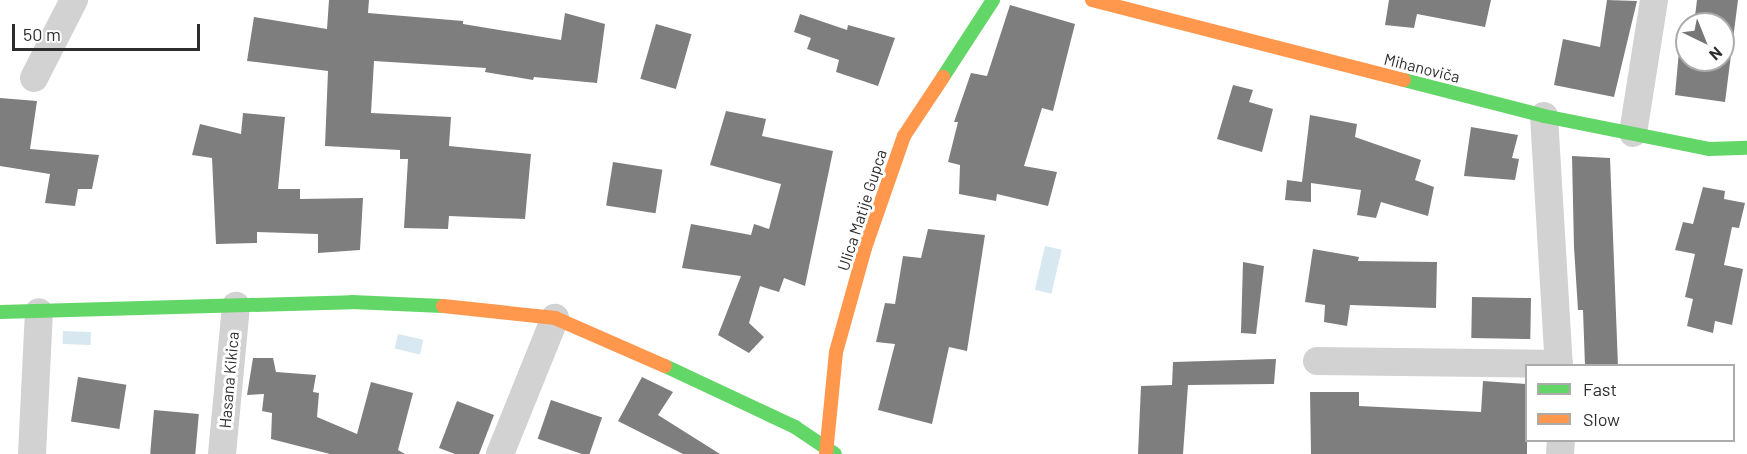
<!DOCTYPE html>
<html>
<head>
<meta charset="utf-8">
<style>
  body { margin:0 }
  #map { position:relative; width:1747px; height:454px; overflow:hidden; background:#fff; font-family:Barlow,sans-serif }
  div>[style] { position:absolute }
  .water>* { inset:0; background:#d7e8f1; transform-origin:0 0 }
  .building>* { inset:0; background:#7e7e7e; transform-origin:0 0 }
  .street>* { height:28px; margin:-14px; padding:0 14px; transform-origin:14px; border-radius:14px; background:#d2d2d2 }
  .fast>* { height:14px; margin:-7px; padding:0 7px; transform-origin:7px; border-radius:7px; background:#63d668 }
  .slow>* { height:14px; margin:-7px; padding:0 7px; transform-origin:7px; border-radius:7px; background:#ff974d }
  span { translate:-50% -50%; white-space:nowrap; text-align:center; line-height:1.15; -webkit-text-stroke:6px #fff; paint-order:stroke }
  .street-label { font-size:16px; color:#2d2d2d }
  .legend { position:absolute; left:1525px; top:364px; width:210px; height:78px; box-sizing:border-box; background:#fff; border:2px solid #ababab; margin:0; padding:8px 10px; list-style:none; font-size:18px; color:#2d2d2d }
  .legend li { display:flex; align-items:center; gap:12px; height:30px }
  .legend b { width:30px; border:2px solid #ababab }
  .north { position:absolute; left:1675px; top:12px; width:60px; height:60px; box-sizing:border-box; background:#fff; border:2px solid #ababab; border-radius:50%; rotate:137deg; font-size:16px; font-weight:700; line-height:24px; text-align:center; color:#2d2d2d }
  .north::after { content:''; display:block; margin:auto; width:21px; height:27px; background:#767676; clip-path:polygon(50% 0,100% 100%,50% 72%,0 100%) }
  .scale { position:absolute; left:12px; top:24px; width:188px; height:27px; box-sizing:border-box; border:3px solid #2d2d2d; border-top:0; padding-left:8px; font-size:18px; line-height:21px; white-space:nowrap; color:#2d2d2d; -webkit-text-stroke:4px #fff; paint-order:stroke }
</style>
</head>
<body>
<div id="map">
  <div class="water">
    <i style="left:1045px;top:246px;width:17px;height:45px;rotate:13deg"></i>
    <i style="left:63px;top:331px;width:28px;height:13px;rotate:2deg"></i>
    <i style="left:398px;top:334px;width:26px;height:15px;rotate:13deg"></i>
  </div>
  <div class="building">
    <i style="clip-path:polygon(329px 0,369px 0,368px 13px,463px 21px,463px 24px,561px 40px,565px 13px,605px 24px,597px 83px,534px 77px,533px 80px,485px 72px,486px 68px,374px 61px,371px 113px,451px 117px,449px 146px,531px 154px,525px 219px,449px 216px,448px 229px,404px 228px,408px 159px,400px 159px,400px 150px,325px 146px,328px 71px,247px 61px,254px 17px,327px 29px)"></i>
    <i style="clip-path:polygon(1389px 0,1491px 0,1485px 27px,1417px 14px,1414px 28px,1385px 25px)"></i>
    <i style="clip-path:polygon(1607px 0,1637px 1px,1614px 97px,1554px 85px,1563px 39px,1600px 47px)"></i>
    <i style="clip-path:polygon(1697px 0,1738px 0,1725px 102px,1675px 95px,1679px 51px,1687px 52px,1687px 60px,1723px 60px,1723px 24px,1694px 24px)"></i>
    <i style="clip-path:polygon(1010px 5px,1075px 24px,1053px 111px,1042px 108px,1024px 166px,1057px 172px,1048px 206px,997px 194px,996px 201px,959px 194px,960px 165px,948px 162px,958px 122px,954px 122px,971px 73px,987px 76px)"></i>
    <i style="clip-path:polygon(800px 14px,847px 30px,848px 25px,895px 38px,878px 86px,836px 72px,839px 60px,807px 49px,811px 38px,794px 32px)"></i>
    <i style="left:656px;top:24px;width:37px;height:57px;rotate:16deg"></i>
    <i style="clip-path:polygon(1233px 85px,1253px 90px,1249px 102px,1273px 109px,1262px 152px,1217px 139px)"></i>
    <i style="clip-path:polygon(0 98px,37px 101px,30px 149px,99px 155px,92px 189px,78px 189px,75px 206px,45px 203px,50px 174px,0 166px)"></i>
    <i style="clip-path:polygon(726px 111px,766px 119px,762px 136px,833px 151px,805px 286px,784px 278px,779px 292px,760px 286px,749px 323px,764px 337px,749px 353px,718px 335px,741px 276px,682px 268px,691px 224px,751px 235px,754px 224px,769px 229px,781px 184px,710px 165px)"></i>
    <i style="clip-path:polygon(243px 113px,285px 117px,278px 189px,300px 189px,300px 199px,363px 198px,360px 250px,318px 253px,318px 234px,257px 232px,257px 243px,216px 244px,212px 158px,192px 155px,200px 124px,241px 134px)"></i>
    <i style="clip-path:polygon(1310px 115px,1357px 124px,1355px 137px,1421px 160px,1415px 180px,1434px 187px,1428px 216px,1381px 202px,1376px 218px,1357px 215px,1361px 190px,1311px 183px,1311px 202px,1285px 200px,1287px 180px,1302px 182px)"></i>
    <i style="clip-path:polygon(1471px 127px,1518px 135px,1512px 158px,1519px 159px,1515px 180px,1464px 176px)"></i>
    <i style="clip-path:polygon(1572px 156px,1610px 158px,1618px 366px,1585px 366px,1583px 310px,1578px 310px,1574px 247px)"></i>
    <i style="left:613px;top:162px;width:50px;height:44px;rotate:9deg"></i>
    <i style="clip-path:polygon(1703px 187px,1725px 191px,1724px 199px,1745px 203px,1739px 228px,1732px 227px,1724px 265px,1743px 269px,1732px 325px,1715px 321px,1713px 333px,1687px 326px,1693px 299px,1685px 297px,1695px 254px,1675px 250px,1683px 222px,1693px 224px)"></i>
    <i style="clip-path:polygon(928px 229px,985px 235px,967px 351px,949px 347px,932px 424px,878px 410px,895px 344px,876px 342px,885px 303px,895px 304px,903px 256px,921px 258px)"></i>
    <i style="clip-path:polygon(1313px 249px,1359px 257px,1358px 261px,1437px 262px,1436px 308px,1350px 305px,1347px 326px,1324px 322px,1325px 305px,1305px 302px)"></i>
    <i style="clip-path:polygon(1243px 262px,1264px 266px,1256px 334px,1241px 333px)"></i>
    <i style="left:1472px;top:297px;width:59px;height:41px;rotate:1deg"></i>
    <i style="clip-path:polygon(253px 358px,273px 358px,276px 372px,316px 375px,313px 392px,319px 393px,317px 417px,357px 434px,371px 382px,413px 393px,398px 450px,405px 454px,330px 454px,271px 439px,272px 413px,262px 411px,264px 394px,247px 395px)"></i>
    <i style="clip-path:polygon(1276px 359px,1274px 384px,1188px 385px,1183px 454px,1138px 454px,1141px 386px,1172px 385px,1173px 362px)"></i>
    <i style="left:78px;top:377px;width:49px;height:45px;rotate:9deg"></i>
    <i style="clip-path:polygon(642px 377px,673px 392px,658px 415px,720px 454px,683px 454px,618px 421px)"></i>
    <i style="clip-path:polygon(1483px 381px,1527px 384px,1527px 454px,1311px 454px,1310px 392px,1359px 392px,1359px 406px,1481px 412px)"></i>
    <i style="left:551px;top:400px;width:54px;height:41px;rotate:19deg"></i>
    <i style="clip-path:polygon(457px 401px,494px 415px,479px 454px,455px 454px,439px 448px)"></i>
    <i style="left:154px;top:410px;width:45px;height:44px;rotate:5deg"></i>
  </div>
  <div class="street">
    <i style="left:34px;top:78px;width:88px;rotate:-62.9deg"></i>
    <i style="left:1544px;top:116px;width:250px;rotate:86.6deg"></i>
    <i style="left:1633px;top:133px;width:135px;rotate:-81deg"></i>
    <i style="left:1317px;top:361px;width:242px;rotate:0.7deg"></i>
    <i style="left:32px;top:454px;width:142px;rotate:-87.2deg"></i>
    <i style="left:222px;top:454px;width:149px;rotate:-84.6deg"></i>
    <i style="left:500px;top:454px;width:147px;rotate:-68deg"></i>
    <i style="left:1560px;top:454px;width:14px;rotate:-86deg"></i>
  </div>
  <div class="fast">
    <i style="left:943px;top:77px;width:92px;rotate:-57deg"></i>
    <i style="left:1404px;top:80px;width:145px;rotate:14.4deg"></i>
    <i style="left:1544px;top:116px;width:168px;rotate:11.3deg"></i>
    <i style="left:1709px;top:149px;width:38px;rotate:-2deg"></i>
    <i style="left:0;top:312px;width:352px;rotate:-1.6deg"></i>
    <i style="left:352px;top:302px;width:91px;rotate:2.5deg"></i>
    <i style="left:665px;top:366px;width:144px;rotate:25.1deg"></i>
    <i style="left:795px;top:427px;width:48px;rotate:34deg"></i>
  </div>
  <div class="slow">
    <i style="left:1092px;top:0;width:322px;rotate:14.4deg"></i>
    <i style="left:443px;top:306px;width:113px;rotate:6.1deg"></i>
    <i style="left:555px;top:318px;width:120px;rotate:23.6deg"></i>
    <i style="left:826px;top:454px;width:102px;rotate:-84.4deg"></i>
    <i style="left:836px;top:352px;width:108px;rotate:-74.4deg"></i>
    <i style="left:865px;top:248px;width:119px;rotate:-70.8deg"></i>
    <i style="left:904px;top:136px;width:71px;rotate:-56.5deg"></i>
  </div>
  <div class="street-label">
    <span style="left:1422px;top:68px;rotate:14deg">Mihanoviča</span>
    <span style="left:862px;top:210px;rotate:-72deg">Ulica Matije Gupca</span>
    <span style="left:229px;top:380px;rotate:-85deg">Hasana Kikica</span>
  </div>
  <ul class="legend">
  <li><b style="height:8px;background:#63d668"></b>Fast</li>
  <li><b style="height:8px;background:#ff974d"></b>Slow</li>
  </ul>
  <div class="north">N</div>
  <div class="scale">50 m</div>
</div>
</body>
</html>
